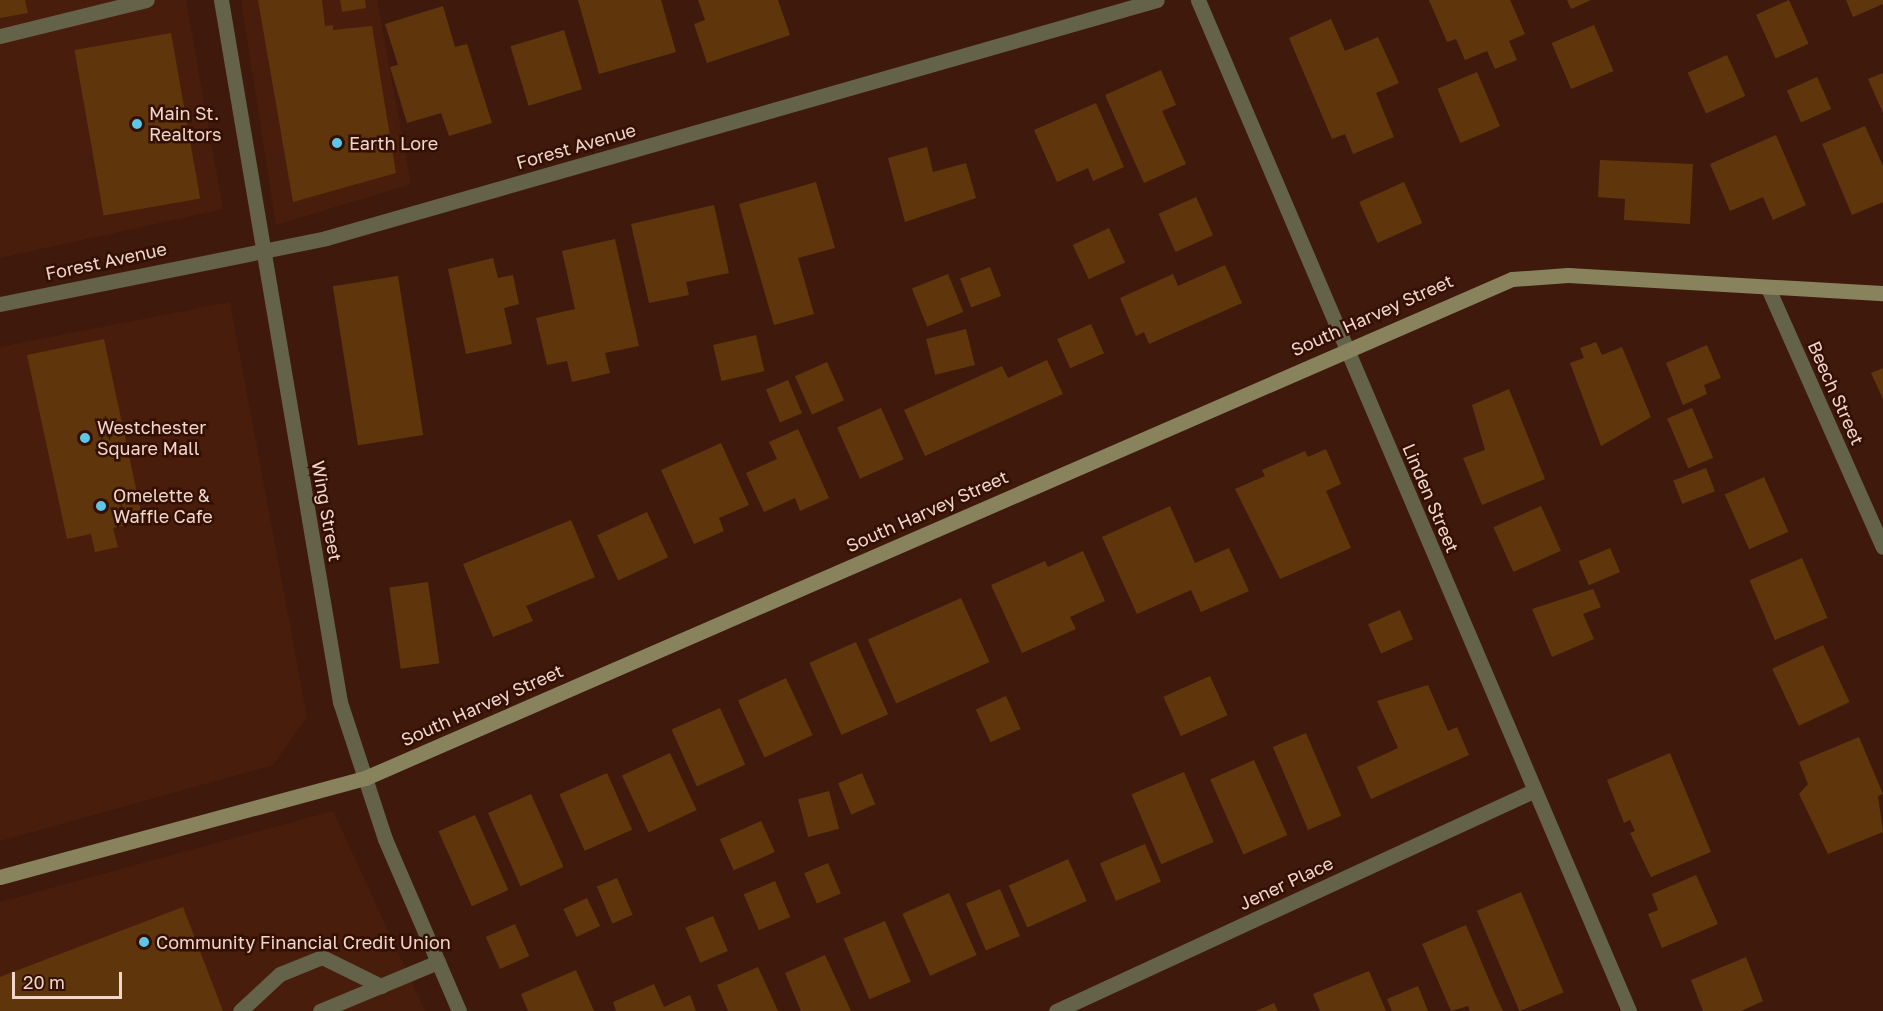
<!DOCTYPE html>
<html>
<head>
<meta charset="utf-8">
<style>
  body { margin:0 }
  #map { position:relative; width:1883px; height:1011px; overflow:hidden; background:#3f1a0c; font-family:"Golos Text",sans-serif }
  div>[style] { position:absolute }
  .built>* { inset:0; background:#491d0c }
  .building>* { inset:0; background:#5f360b; transform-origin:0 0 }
  .lane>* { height:15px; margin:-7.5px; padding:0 7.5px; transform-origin:7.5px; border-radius:7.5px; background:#65624a }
  .street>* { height:15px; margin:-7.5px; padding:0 7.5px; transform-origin:7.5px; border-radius:7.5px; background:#65624a }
  .secondary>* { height:15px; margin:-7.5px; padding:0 7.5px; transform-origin:7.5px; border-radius:7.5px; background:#88835d }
  .dots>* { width:16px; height:16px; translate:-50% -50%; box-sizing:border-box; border:3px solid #341003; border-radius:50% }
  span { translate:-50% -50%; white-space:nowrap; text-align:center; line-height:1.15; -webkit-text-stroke:5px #341003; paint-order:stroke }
  .poi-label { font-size:18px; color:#f0d6cd }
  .left { translate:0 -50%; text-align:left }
  .street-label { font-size:18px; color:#f0d6cd }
  .scale { position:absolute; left:12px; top:972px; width:110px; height:27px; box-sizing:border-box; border:3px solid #f0d6cd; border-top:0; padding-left:8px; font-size:18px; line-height:21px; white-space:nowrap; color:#f0d6cd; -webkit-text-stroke:4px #341003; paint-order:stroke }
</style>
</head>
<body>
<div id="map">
  <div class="built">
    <i style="clip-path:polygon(0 0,186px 0,223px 209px,0 258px)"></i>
    <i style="clip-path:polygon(241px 0,377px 0,411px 184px,276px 225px)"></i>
    <i style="clip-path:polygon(230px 302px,307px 717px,273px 765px,0 841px,0 347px)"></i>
    <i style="clip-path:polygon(333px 811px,425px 1011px,0 1011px,0 902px)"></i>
  </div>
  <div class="building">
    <i style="clip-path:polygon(0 0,25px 0,28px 13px,0 18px)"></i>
    <i style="clip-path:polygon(258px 0,322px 0,325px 26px,333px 25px,333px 30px,372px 26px,396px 173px,293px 202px)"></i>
    <i style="clip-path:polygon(340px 0,365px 0,366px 8px,342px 12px)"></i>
    <i style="clip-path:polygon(578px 0,661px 0,676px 52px,599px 74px)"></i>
    <i style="clip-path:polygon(698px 0,778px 0,790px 35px,707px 63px,694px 24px,705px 20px)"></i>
    <i style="clip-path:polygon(1429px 0,1510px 0,1525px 34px,1509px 41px,1517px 60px,1495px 69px,1487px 51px,1465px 60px,1456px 39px,1447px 42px)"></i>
    <i style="clip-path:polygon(1567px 0,1591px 0,1571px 9px)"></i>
    <i style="left:1789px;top:0;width:48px;height:36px;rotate:66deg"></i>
    <i style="clip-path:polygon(1846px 0,1883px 0,1883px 4px,1853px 17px)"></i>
    <i style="clip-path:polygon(443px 6px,455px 47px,467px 44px,492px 123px,449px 136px,441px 113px,407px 123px,390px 67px,398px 65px,385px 24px)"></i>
    <i style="clip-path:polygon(1331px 19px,1345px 51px,1378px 37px,1399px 83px,1376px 93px,1394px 137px,1353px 154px,1345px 134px,1332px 139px,1289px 38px)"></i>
    <i style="left:1594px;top:25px;width:50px;height:46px;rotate:67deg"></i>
    <i style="left:564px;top:30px;width:62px;height:56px;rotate:73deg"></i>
    <i style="left:171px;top:33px;width:168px;height:98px;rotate:80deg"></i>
    <i style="left:1727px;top:55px;width:45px;height:43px;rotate:66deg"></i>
    <i style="clip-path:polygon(1161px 70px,1176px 105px,1162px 111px,1186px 164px,1144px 183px,1105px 95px)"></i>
    <i style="left:1477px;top:72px;width:59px;height:43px;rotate:67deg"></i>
    <i style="clip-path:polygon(1883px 73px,1883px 113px,1868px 79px)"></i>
    <i style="left:1817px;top:77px;width:35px;height:33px;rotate:66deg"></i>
    <i style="clip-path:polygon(1096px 103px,1124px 167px,1093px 181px,1088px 168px,1057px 182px,1034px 130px)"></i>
    <i style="clip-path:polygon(1865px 126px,1883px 166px,1883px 202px,1852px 215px,1822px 144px)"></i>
    <i style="clip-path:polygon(1776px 135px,1806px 205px,1773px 220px,1763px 197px,1730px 211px,1710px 164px)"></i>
    <i style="clip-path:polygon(927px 147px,933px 172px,966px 163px,976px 198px,905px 222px,888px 158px)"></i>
    <i style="clip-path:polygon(1600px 160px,1693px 164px,1690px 224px,1624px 220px,1625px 199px,1598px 197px)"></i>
    <i style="clip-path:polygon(816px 182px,835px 248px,798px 258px,814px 314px,774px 325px,739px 204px)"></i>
    <i style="left:1404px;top:182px;width:45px;height:49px;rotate:66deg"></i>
    <i style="left:1196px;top:197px;width:42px;height:41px;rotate:66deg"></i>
    <i style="clip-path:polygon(714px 205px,729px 273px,686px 282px,689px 295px,649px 303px,631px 224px)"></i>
    <i style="left:1109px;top:228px;width:38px;height:40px;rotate:65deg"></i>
    <i style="clip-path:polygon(615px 239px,639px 346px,605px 353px,610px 373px,572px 382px,567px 361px,547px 365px,536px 318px,575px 309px,562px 251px)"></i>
    <i style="clip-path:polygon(493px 258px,498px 278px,513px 275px,519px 304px,504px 308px,512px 344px,466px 354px,448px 269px)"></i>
    <i style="clip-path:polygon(1225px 265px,1242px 303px,1149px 344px,1144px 332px,1136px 336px,1120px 298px,1173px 274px,1178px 286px)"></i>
    <i style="left:990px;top:267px;width:31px;height:32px;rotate:69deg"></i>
    <i style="left:948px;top:274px;width:41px;height:39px;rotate:68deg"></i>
    <i style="left:398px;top:276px;width:161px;height:66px;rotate:81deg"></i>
    <i style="left:1091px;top:324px;width:32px;height:37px;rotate:66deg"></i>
    <i style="left:966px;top:329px;width:37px;height:41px;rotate:76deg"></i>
    <i style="left:756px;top:335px;width:37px;height:44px;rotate:77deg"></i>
    <i style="clip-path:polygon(104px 339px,143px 521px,113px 528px,118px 547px,95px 552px,91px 534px,67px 539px,27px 355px)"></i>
    <i style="clip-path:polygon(1596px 342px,1602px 355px,1622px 347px,1651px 417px,1601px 446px,1570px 363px,1584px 358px,1580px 348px)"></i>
    <i style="clip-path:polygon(1707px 345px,1721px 378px,1704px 385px,1707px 394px,1683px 405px,1666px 363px)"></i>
    <i style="clip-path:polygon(1047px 360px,1063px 394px,925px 456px,904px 410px,1002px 366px,1008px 378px)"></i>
    <i style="left:827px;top:362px;width:42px;height:35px;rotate:66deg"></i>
    <i style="clip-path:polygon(1883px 368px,1883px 399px,1871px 373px)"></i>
    <i style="left:788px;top:380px;width:36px;height:24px;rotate:67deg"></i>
    <i style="clip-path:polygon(1509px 389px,1545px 479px,1482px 505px,1463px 458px,1485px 450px,1472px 405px)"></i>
    <i style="left:881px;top:408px;width:56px;height:48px;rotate:66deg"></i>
    <i style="left:1692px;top:408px;width:54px;height:27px;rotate:67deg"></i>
    <i style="clip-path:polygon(798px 429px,829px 498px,800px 511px,795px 498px,764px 512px,746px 473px,777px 459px,769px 442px)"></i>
    <i style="clip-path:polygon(721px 443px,749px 505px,719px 518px,724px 531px,694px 544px,661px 470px)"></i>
    <i style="clip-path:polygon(1326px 449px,1341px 484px,1326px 491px,1351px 548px,1280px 579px,1235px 489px,1265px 476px,1262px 470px,1305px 451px,1308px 457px)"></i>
    <i style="left:1706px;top:468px;width:25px;height:35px;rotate:69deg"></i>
    <i style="left:1764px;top:477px;width:60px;height:43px;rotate:66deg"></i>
    <i style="clip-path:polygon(1170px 506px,1195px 563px,1229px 548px,1249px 591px,1201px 612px,1191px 590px,1137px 614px,1102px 537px)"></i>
    <i style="left:1541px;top:506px;width:49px;height:52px;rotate:66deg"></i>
    <i style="left:647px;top:512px;width:50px;height:55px;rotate:65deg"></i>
    <i style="clip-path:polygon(571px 520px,595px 577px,526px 606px,533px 621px,493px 637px,463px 564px)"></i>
    <i style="left:1610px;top:548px;width:26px;height:34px;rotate:67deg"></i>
    <i style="clip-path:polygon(1083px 551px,1105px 601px,1070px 617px,1076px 629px,1022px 653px,991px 585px,1045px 561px,1048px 567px)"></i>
    <i style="left:1802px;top:558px;width:65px;height:57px;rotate:67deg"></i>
    <i style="left:428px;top:582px;width:82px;height:39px;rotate:82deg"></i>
    <i style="clip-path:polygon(1593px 589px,1601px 607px,1583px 614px,1594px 639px,1552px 657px,1532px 609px)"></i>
    <i style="left:961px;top:598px;width:70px;height:102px;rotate:66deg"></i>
    <i style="left:1400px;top:610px;width:32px;height:35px;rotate:66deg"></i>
    <i style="left:856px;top:642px;width:79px;height:51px;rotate:66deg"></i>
    <i style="left:1823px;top:645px;width:63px;height:56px;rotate:65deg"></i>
    <i style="left:1210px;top:676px;width:43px;height:51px;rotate:66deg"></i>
    <i style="left:786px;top:678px;width:63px;height:53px;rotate:65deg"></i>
    <i style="clip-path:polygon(1428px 685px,1448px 731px,1457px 727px,1469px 755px,1371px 799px,1357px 767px,1398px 748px,1377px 701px)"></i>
    <i style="left:1006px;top:696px;width:36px;height:33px;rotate:66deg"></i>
    <i style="left:720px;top:708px;width:62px;height:53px;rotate:66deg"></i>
    <i style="left:1306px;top:733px;width:90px;height:36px;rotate:67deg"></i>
    <i style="clip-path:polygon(1859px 737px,1883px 794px,1878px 796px,1883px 832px,1828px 854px,1799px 794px,1808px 784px,1799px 762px)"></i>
    <i style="left:670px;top:753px;width:63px;height:53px;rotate:65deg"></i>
    <i style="clip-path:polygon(1670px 753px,1711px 852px,1651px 877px,1630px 833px,1635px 831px,1630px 820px,1624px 823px,1607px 780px)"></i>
    <i style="left:1254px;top:760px;width:82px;height:48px;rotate:66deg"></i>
    <i style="left:1184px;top:772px;width:76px;height:57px;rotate:67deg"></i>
    <i style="left:607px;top:773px;width:62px;height:52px;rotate:66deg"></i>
    <i style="left:862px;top:773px;width:34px;height:26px;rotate:67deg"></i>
    <i style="left:829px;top:791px;width:39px;height:32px;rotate:75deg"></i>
    <i style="left:531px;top:794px;width:80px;height:47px;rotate:66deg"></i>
    <i style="left:475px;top:815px;width:82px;height:40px;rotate:66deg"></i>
    <i style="left:761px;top:821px;width:34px;height:45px;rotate:66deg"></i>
    <i style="left:1145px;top:844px;width:41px;height:49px;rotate:67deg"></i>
    <i style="left:1068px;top:859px;width:46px;height:65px;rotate:66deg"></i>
    <i style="left:828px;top:863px;width:33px;height:26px;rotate:67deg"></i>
    <i style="clip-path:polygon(1696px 875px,1718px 924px,1662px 948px,1648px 914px,1658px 910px,1652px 894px)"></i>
    <i style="left:617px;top:878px;width:40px;height:22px;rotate:67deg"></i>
    <i style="left:775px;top:881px;width:39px;height:34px;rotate:67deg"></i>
    <i style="left:1000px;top:889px;width:51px;height:37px;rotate:67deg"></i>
    <i style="left:1521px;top:892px;width:109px;height:48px;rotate:67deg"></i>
    <i style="left:949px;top:893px;width:68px;height:51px;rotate:66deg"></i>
    <i style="left:587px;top:898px;width:31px;height:26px;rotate:65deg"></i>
    <i style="clip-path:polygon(183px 907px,223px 1011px,0 1011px,0 977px)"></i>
    <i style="left:713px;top:916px;width:38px;height:30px;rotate:67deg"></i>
    <i style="left:885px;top:921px;width:66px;height:45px;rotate:67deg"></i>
    <i style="left:515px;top:924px;width:35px;height:32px;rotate:66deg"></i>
    <i style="clip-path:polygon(1466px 925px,1495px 994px,1503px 1011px,1470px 1011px,1468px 1006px,1451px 1011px,1422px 944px)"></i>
    <i style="clip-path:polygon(825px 955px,851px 1011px,801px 1011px,785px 973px)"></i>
    <i style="clip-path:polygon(1746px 957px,1763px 1001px,1741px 1011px,1703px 1011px,1691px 980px)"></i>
    <i style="clip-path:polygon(758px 967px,778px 1011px,728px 1011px,717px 985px)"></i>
    <i style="clip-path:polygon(576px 970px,594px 1011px,528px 1011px,521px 994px)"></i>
    <i style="clip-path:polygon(1369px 971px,1386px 1011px,1320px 1011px,1313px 994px)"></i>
    <i style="clip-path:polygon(654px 984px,664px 1007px,690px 995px,696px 1011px,616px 1011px,613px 1002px)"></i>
    <i style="clip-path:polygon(1418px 986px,1428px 1011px,1392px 1011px,1387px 999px)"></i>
    <i style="clip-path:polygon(1274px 1003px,1278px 1011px,1256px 1011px)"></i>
  </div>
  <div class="lane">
    <i style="left:0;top:36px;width:151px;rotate:-13.8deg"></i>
    <i style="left:240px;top:1011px;width:54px;rotate:-42.8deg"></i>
    <i style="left:280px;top:974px;width:45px;rotate:-22deg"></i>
    <i style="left:322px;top:957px;width:66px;rotate:26.2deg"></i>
    <i style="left:320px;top:1011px;width:128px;rotate:-22.6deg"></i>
  </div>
  <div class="street">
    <i style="left:221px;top:0;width:712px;rotate:80.38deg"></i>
    <i style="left:340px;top:702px;width:144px;rotate:71.8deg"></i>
    <i style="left:385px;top:839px;width:187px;rotate:66.7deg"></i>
    <i style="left:1198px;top:0;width:1099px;rotate:66.91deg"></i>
    <i style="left:1768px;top:288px;width:283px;rotate:66.1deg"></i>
    <i style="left:0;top:304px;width:333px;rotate:-11.4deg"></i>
    <i style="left:326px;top:238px;width:864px;rotate:-15.98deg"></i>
    <i style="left:1056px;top:1011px;width:525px;rotate:-24.76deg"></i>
  </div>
  <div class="secondary">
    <i style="left:0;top:877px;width:378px;rotate:-15.2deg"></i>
    <i style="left:365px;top:778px;width:1251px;rotate:-23.51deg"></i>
    <i style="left:1512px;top:279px;width:56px;rotate:-4.1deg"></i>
    <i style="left:1568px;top:275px;width:316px;rotate:3.3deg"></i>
  </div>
  <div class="dots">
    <i style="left:137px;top:124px;background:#5cc7e8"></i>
    <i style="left:337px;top:143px;background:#5cc7e8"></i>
    <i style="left:85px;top:438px;background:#5cc7e8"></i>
    <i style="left:101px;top:506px;background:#5cc7e8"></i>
    <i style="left:144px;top:942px;background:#5cc7e8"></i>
  </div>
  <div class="poi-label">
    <span class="left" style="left:149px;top:124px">Main St.<br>Realtors</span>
    <span class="left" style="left:349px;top:143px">Earth Lore</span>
    <span class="left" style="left:97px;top:438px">Westchester<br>Square Mall</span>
    <span class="left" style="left:113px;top:506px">Omelette &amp;<br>Waffle Cafe</span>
    <span class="left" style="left:156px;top:942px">Community Financial Credit Union</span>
  </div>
  <div class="street-label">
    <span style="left:576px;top:146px;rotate:-16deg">Forest Avenue</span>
    <span style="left:106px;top:261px;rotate:-12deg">Forest Avenue</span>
    <span style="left:1372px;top:315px;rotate:-24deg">South Harvey Street</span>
    <span style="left:1836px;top:393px;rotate:66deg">Beech Street</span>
    <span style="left:1431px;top:498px;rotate:67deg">Linden Street</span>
    <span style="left:327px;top:511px;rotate:80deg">Wing Street</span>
    <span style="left:927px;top:511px;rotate:-24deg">South Harvey Street</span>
    <span style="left:482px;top:705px;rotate:-24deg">South Harvey Street</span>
    <span style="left:1286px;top:883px;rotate:-25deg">Jener Place</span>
  </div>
  <div class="scale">20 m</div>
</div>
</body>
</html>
